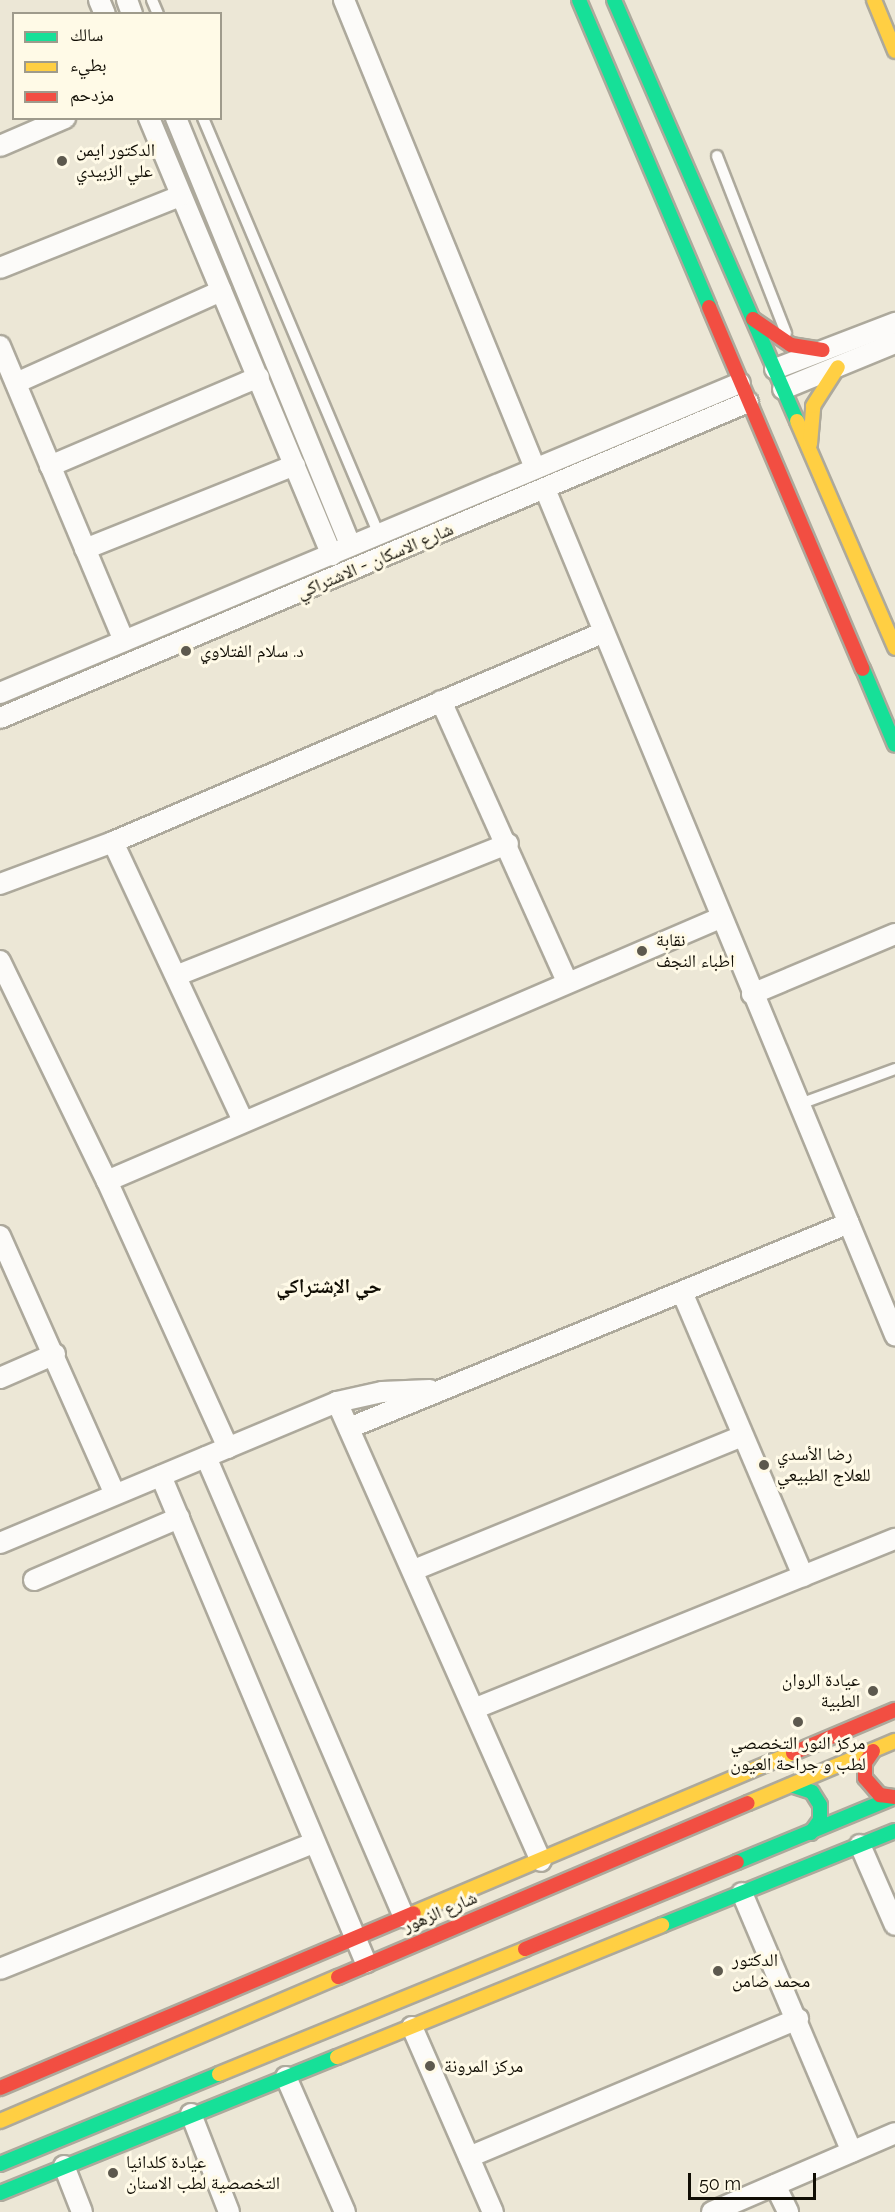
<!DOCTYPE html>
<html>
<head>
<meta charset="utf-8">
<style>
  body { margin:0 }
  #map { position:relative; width:895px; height:2212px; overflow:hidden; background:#ece7d6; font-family:Raleway,"Noto Naskh Arabic",sans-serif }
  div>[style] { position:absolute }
  .roads { filter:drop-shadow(2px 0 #ada99c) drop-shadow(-2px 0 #ada99c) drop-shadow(0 2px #ada99c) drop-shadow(0 -2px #ada99c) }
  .lane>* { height:10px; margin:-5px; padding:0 5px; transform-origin:5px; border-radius:5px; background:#fcfbf9 }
  .street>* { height:20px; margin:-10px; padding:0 10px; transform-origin:10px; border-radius:10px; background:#fcfbf9 }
  .fast>* { height:14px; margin:-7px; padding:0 7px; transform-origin:7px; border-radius:7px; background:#16e098 }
  .slow>* { height:14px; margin:-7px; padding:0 7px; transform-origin:7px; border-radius:7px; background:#ffcf43 }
  .jam>* { height:14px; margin:-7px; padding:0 7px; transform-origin:7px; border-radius:7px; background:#f24e42 }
  .dots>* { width:16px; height:16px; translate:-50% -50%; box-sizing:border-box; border:3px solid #fffae7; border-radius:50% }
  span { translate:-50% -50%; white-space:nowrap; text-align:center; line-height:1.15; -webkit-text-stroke:6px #fffae7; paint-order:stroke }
  .poi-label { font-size:18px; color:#100d04 }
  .left { translate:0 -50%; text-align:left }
  .right { translate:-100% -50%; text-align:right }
  .street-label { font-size:18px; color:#100d04 }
  .neighbourhood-label { font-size:20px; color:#100d04; font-weight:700 }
  .legend { position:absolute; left:12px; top:12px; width:210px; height:108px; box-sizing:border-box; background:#fffae7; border:2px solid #9f9b8c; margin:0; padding:8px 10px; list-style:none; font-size:18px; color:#100d04 }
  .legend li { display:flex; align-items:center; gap:12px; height:30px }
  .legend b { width:30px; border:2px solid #9f9b8c }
  .scale { position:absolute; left:688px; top:2173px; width:128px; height:27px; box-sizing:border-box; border:3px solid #100d04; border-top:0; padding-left:8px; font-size:18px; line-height:21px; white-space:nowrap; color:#100d04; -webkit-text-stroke:4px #fffae7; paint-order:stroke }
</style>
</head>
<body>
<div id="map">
  <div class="roads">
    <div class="lane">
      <i style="left:152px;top:0;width:15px;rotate:67deg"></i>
      <i style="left:203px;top:118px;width:450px;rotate:67.1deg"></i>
      <i style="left:717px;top:156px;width:190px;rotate:68.7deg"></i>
      <i style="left:800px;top:1104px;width:101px;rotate:-20.2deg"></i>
    </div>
    <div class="street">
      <i style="left:99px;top:0;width:15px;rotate:67deg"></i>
      <i style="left:127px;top:0;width:15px;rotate:70deg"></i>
      <i style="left:344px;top:0;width:505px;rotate:67.8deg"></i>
      <i style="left:149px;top:118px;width:474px;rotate:67.3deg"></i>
      <i style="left:176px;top:118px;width:462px;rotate:67.8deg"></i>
      <i style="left:0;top:146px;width:71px;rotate:-23.3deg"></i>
      <i style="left:0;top:268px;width:194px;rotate:-21.8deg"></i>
      <i style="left:0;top:346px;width:320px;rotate:67.2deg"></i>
      <i style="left:775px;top:369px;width:129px;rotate:-21deg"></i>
      <i style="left:16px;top:383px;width:225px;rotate:-24.2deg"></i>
      <i style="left:783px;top:389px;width:121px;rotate:-22.3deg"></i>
      <i style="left:50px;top:466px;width:227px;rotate:-23.1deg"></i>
      <i style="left:545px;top:489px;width:916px;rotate:67.52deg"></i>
      <i style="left:85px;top:549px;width:226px;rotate:-21.8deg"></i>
      <i style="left:0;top:693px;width:802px;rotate:-22.73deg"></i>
      <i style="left:441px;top:701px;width:308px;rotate:65.8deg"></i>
      <i style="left:0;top:718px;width:812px;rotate:-22.9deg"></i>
      <i style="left:113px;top:842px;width:308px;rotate:65deg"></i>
      <i style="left:0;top:884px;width:121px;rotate:-20.4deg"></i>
      <i style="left:113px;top:842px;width:532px;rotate:-23.14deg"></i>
      <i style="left:0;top:961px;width:245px;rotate:64.1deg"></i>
      <i style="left:107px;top:1181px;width:293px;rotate:65.6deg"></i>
      <i style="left:178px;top:975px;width:355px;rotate:-21.7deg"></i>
      <i style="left:752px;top:994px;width:155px;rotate:-22.8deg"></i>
      <i style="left:107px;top:1181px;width:667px;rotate:-23.22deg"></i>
      <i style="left:0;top:1236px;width:282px;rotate:66deg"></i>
      <i style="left:682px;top:1292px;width:309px;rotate:66.9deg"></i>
      <i style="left:0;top:1378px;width:60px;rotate:-23.6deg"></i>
      <i style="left:337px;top:1402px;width:502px;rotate:66.04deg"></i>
      <i style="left:349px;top:1428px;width:540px;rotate:-22.29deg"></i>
      <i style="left:206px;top:1457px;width:501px;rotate:66.71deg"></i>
      <i style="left:161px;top:1476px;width:528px;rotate:67.17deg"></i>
      <i style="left:0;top:1543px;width:365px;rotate:-22.7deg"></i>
      <i style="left:337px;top:1402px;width:46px;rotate:-12.5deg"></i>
      <i style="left:382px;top:1392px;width:48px;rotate:-2.4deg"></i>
      <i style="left:414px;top:1570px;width:354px;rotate:-22.2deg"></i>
      <i style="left:34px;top:1580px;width:158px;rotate:-23.2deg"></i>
      <i style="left:476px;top:1708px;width:452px;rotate:-22deg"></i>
      <i style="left:860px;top:1845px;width:87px;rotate:66.4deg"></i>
      <i style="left:742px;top:1893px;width:281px;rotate:67deg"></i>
      <i style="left:0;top:1969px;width:337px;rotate:-21.9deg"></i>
      <i style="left:412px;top:2027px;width:202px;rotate:66.4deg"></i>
      <i style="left:286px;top:2077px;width:147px;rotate:66.4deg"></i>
      <i style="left:191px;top:2114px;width:105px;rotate:68.8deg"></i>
      <i style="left:469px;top:2157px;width:357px;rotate:-22.8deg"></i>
      <i style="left:64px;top:2166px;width:49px;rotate:68.6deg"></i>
      <i style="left:775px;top:2185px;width:30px;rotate:64deg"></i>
      <i style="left:712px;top:2212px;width:199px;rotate:-23.3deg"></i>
    </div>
    <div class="fast">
      <i style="left:579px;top:0;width:333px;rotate:67deg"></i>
      <i style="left:614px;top:0;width:459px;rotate:66.5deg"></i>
      <i style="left:863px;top:669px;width:82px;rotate:67.2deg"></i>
      <i style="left:791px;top:1785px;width:22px;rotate:18deg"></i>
      <i style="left:812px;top:1792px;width:15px;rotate:58deg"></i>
      <i style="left:820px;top:1805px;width:15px;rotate:90deg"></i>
      <i style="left:820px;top:1820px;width:16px;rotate:125deg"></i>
      <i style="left:737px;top:1862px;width:171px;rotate:-22.4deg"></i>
      <i style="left:662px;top:1925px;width:251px;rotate:-22deg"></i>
      <i style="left:0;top:2164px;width:237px;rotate:-22.3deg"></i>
      <i style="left:0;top:2193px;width:363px;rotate:-22deg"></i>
    </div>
    <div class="slow">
      <i style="left:874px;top:0;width:55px;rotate:67.6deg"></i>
      <i style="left:797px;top:421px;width:247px;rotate:66.6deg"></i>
      <i style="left:810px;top:444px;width:38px;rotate:-85deg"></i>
      <i style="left:813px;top:406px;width:46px;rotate:-57.3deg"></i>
      <i style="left:748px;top:1803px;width:160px;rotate:-22.9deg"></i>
      <i style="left:414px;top:1913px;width:411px;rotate:-22.9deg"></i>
      <i style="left:337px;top:2057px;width:351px;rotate:-22.1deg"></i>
      <i style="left:219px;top:2074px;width:331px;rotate:-22.2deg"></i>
      <i style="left:0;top:2121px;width:367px;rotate:-23.1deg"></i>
    </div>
    <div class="jam">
      <i style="left:709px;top:307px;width:393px;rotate:67deg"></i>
      <i style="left:753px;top:319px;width:46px;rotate:34.4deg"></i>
      <i style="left:791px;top:345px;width:32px;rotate:9deg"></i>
      <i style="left:873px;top:1751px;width:14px;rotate:124deg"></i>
      <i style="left:865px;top:1763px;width:15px;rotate:90deg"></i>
      <i style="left:865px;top:1778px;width:23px;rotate:49deg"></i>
      <i style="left:880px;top:1795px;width:15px;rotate:8deg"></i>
      <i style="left:793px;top:1753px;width:111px;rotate:-22.9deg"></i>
      <i style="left:525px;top:1949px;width:229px;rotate:-22.3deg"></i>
      <i style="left:338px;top:1977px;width:445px;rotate:-23deg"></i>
      <i style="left:0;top:2088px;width:449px;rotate:-22.9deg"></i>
    </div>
  </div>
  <div class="dots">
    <i style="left:62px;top:161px;background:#5d594e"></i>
    <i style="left:186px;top:651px;background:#5d594e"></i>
    <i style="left:642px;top:951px;background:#5d594e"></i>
    <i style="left:764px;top:1465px;background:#5d594e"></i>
    <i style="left:873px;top:1691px;background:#5d594e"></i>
    <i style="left:798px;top:1722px;background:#5d594e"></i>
    <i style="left:718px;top:1971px;background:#5d594e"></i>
    <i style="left:430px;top:2066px;background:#5d594e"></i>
    <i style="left:113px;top:2173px;background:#5d594e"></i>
  </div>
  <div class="poi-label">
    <span class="left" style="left:76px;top:161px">الدكتور ايمن<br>علي الزبيدي</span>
    <span class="left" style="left:200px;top:651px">د. سلام الفتلاوي</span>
    <span class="left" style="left:656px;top:951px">نقابة<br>اطباء النجف</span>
    <span class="left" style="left:777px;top:1465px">رضا الأسدي<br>للعلاج الطبيعي</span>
    <span class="right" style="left:860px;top:1691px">عيادة الروان<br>الطبية</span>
    <span style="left:798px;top:1754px">مركز النور التخصصي<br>لطب و جراحة العيون</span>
    <span class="left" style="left:732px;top:1971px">الدكتور<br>محمد ضامن</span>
    <span class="left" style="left:444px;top:2066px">مركز المرونة</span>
    <span class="left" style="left:126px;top:2173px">عيادة كلدانيا<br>التخصصية لطب الاسنان</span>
  </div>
  <div class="street-label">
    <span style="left:375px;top:561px;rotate:-23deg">شارع الاسكان - الاشتراكي</span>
    <span style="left:440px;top:1912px;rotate:-23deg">شارع الزهور</span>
  </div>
  <div class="neighbourhood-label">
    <span style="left:329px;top:1286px">حي الإشتراكي</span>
  </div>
  <ul class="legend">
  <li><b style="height:8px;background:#16e098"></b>سالك</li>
  <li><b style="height:8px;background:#ffcf43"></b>بطيء</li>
  <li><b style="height:8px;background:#f24e42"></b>مزدحم</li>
  </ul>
  <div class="scale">50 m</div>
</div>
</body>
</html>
